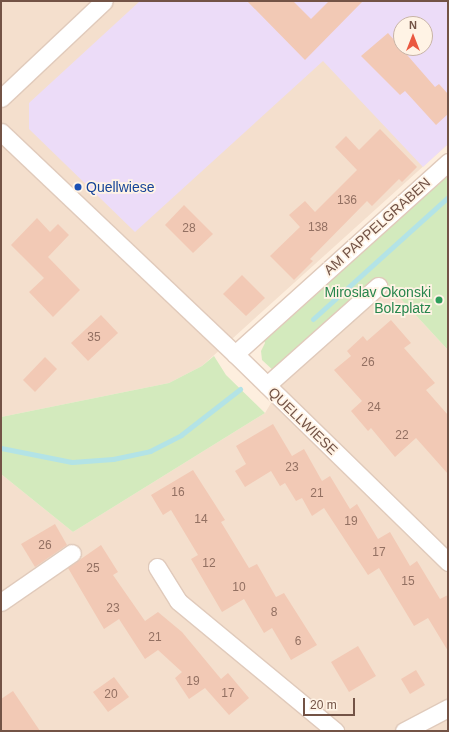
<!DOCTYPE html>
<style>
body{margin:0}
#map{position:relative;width:449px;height:732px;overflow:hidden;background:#fdeede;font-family:Arial,sans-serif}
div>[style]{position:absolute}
.residential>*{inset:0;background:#f4dfcd}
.education>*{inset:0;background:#ecdcf8}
.green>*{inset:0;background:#d3eabd}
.stream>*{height:5px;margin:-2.5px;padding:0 2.5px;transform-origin:2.5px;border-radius:2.5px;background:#b3e3e6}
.building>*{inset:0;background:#f2c9b5}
.roads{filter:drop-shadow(1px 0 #e0cabb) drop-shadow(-1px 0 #e0cabb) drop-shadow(0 1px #e0cabb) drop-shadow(0 -1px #e0cabb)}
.minor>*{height:17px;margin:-8.5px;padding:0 8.5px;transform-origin:8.5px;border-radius:8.5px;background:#fff}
.dots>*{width:11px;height:11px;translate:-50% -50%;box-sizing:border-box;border:2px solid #fff3e5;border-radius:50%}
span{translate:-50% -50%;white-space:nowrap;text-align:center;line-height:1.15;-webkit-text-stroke:3.5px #fff3e5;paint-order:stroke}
.number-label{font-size:12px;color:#937062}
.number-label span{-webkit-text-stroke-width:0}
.transit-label{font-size:14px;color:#164399}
.left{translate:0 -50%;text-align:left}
.street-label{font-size:14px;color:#735346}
.leisure-label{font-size:14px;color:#27864d}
.right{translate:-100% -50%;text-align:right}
.frame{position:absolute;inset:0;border:2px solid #735346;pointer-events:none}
.north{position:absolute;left:393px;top:16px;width:40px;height:40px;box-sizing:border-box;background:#fff3e5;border:1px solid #c7b3a5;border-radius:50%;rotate:0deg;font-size:11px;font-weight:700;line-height:16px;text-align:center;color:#735346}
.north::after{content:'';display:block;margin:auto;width:14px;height:18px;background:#ea5840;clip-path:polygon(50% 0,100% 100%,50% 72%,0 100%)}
.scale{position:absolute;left:303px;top:698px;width:52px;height:18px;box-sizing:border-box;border:2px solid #735346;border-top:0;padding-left:5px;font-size:12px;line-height:14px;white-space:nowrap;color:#735346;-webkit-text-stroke:3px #fff3e5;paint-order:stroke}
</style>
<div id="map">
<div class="residential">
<div style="clip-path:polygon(evenodd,1px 1px,448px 1px,448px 144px,202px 366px,169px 383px,1px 417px,1px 1px,401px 24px,425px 24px,425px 48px,401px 48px,401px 24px)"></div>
<div style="clip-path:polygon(388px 285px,448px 350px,448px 731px,1px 731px,1px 474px,73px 532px,265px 413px,286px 378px)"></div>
</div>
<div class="education">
<div style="clip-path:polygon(evenodd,140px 1px,448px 1px,448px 144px,423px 167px,323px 61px,135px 232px,29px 129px,29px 103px,140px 1px,401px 24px,425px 24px,425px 48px,401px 48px,401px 24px)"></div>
</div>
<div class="green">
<div style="clip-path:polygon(448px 171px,448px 350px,388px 285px,373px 283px,275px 372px,262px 360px,261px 351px,265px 343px,263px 338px)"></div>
<div style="clip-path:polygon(214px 356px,226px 375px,265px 413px,73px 532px,1px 474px,1px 417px,169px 383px,202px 366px)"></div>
</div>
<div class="stream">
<div style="left:313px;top:319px;width:182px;rotate:-42.1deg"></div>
<div style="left:1px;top:448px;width:72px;rotate:11.2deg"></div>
<div style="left:72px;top:462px;width:41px;rotate:-4.2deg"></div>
<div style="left:113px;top:459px;width:38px;rotate:-12deg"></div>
<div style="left:150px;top:451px;width:35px;rotate:-27deg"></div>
<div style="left:181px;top:435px;width:75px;rotate:-37.9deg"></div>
</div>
<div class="building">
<div style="clip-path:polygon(247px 1px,293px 1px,311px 19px,329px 1px,363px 1px,305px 60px)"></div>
<div style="clip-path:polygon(388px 33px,435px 87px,439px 84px,448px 94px,448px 114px,436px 125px,405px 91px,400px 95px,361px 56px)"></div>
<div style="clip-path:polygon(380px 129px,417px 167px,402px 182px,399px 179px,372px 206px,367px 201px,310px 259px,313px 261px,294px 280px,270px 256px,300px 227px,289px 215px,305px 201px,315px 212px,357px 170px,335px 147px,346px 136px,359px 150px)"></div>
<div style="clip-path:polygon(184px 205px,213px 234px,193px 253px,165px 225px)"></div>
<div style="clip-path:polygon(37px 218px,50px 232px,58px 224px,69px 235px,48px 257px,80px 290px,53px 317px,29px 292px,44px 278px,11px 245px)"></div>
<div style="clip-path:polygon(242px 275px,265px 298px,246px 316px,223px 294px)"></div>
<div style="clip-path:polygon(101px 315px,118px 333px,88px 361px,71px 343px)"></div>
<div style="clip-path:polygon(391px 320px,411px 343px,404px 348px,435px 383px,426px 390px,448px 415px,448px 474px,416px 438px,395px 457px,371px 428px,368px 431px,351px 411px,362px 401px,334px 370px,351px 356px,347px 351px,363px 336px,367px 341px)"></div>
<div style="clip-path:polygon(45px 357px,57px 369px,35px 392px,23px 380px)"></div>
<div style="clip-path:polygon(273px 424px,292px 456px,304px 449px,322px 481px,330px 476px,350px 509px,357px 504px,378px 539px,390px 532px,410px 566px,417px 561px,440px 599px,448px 595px,448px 651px,428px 618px,414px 626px,379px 568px,368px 575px,324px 508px,312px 516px,302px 498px,296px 501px,285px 483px,280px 486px,271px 471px,245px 487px,235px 471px,246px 464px,236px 446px)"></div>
<div style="clip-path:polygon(193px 470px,225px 520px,221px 522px,249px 568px,257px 564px,276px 597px,284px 593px,317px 645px,291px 660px,272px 628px,264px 633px,244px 599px,222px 612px,191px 559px,198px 555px,171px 510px,163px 515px,151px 495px)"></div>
<div style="clip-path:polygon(55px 524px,67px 545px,35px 567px,21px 544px)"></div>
<div style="clip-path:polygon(101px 545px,118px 572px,113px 575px,145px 621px,158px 612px,182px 632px,221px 679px,228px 673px,249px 698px,229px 715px,205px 688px,189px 699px,175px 678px,182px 672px,158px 650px,145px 659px,119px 619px,104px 629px,68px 568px)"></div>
<div style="clip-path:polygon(358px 646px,376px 676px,349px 692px,331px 662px)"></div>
<div style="clip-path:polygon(416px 670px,425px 685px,410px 694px,401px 679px)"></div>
<div style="clip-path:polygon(114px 677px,129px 697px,108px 712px,93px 692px)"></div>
<div style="clip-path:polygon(13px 691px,40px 731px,1px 731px,1px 699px)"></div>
</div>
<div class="roads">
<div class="minor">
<div style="left:1px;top:98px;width:141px;rotate:-43.3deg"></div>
<div style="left:1px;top:132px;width:323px;rotate:43.5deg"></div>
<div style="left:235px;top:354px;width:298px;rotate:44.3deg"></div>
<div style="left:235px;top:354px;width:287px;rotate:-42deg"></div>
<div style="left:267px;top:385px;width:149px;rotate:-41.7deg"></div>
<div style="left:157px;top:567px;width:40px;rotate:58deg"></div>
<div style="left:178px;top:601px;width:204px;rotate:39.6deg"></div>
<div style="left:1px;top:602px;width:86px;rotate:-34.6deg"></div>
<div style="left:404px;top:731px;width:50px;rotate:-27.6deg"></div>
</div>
</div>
<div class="dots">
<div style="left:78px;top:187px;background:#1a4fb4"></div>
<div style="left:439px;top:300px;background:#2e9e5b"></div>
</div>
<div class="number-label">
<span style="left:347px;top:201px">136</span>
<span style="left:318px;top:228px">138</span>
<span style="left:189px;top:229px">28</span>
<span style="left:94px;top:338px">35</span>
<span style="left:368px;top:363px">26</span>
<span style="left:374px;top:408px">24</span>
<span style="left:402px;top:436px">22</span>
<span style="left:292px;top:468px">23</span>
<span style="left:178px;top:493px">16</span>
<span style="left:317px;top:494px">21</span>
<span style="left:201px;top:520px">14</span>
<span style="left:351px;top:522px">19</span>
<span style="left:45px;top:546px">26</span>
<span style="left:379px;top:553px">17</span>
<span style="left:209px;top:564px">12</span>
<span style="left:93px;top:569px">25</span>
<span style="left:408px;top:582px">15</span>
<span style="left:239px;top:588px">10</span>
<span style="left:113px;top:609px">23</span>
<span style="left:274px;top:613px">8</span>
<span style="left:155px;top:638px">21</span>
<span style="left:298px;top:642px">6</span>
<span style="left:193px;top:682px">19</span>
<span style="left:228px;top:694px">17</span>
<span style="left:111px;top:695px">20</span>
</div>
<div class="transit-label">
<span class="left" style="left:86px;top:187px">Quellwiese</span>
</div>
<div class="street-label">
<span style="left:377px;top:226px;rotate:-42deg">AM PAPPELGRABEN</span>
<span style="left:303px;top:421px;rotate:44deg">QUELLWIESE</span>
</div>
<div class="leisure-label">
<span class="right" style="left:431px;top:300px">Miroslav Okonski<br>Bolzplatz</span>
</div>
<div class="frame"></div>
<div class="north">N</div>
<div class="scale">20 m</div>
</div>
